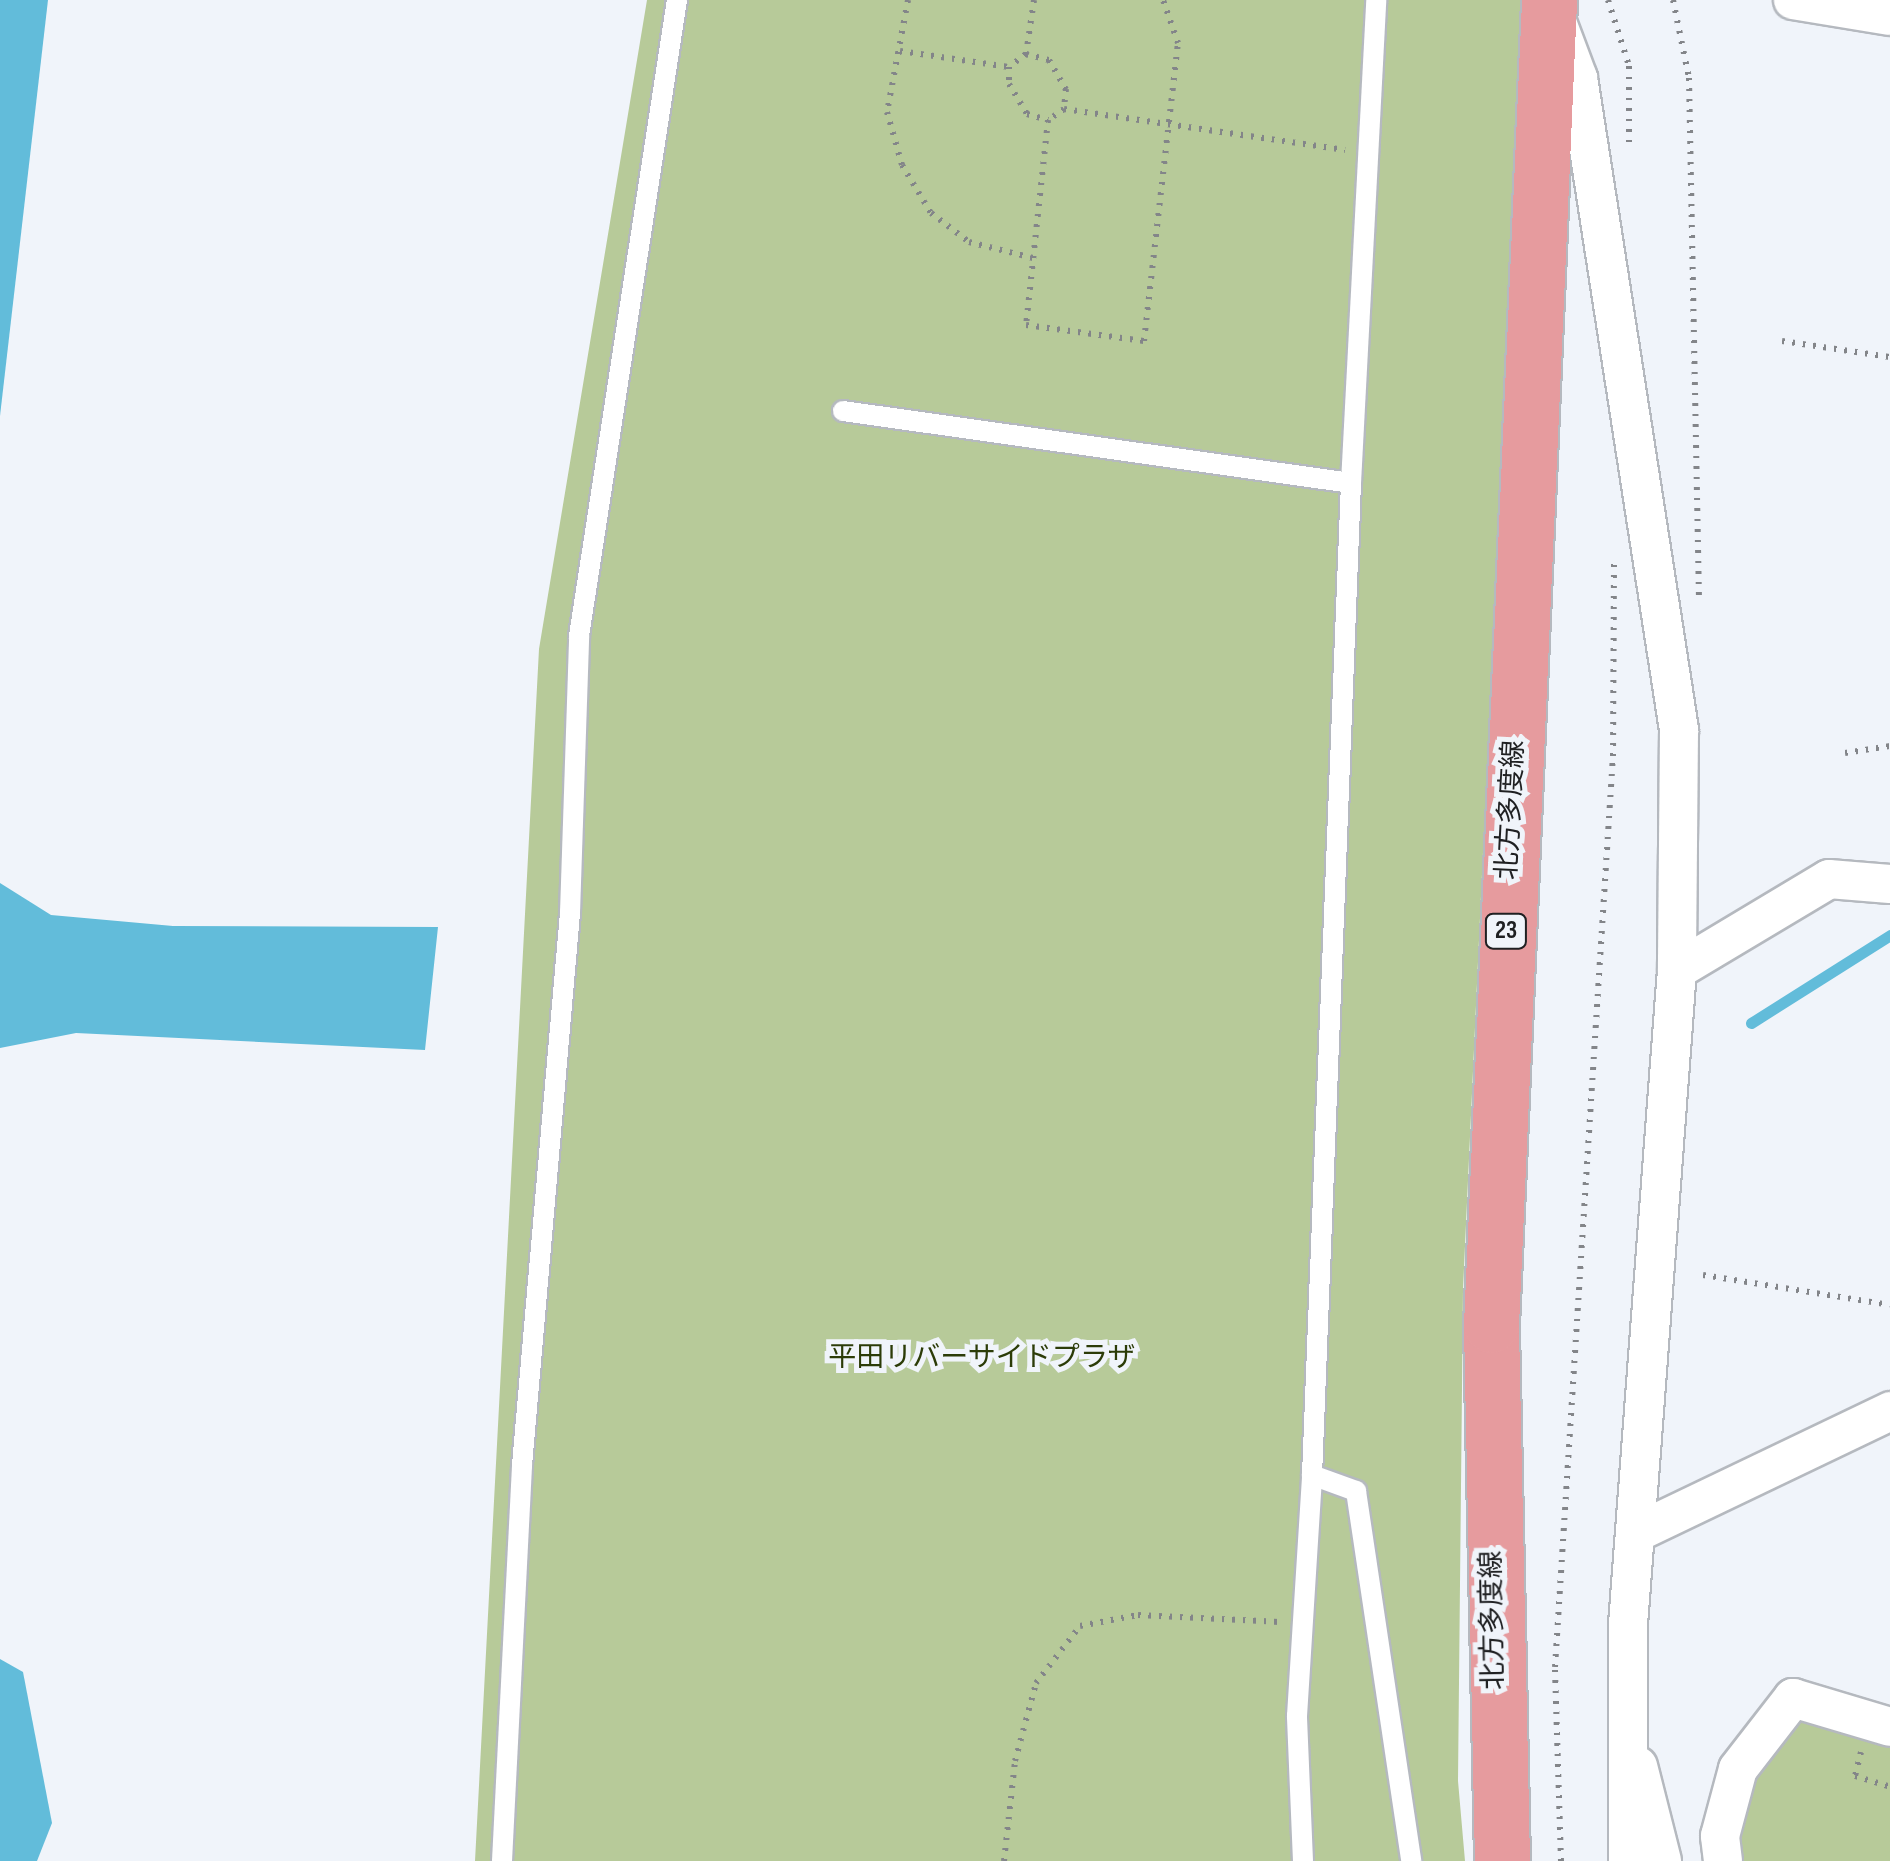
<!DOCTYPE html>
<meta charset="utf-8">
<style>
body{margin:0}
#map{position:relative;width:1890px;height:1861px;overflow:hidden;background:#f0f4fa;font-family:"Sofia Sans Condensed","Noto Sans JP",sans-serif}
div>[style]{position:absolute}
.green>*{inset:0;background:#b7ca99}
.water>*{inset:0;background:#62bcda}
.stream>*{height:11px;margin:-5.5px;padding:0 5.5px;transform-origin:5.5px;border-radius:5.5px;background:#62bcda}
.path>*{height:6px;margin-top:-3px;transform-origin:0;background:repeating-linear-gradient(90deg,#838589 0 2.5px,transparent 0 10.5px)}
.roads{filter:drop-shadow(2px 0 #b5b9bf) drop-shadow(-2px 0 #b5b9bf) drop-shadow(0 2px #b5b9bf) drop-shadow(0 -2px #b5b9bf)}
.lane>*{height:20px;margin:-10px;padding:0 10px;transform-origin:10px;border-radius:10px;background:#fff}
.street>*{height:38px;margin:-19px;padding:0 19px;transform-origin:19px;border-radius:19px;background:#fff}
.primary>*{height:55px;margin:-27.5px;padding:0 27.5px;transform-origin:27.5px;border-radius:27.5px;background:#e69b9e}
span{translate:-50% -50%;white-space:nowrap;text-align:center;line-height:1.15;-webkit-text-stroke:10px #f0f4fa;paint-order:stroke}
.shield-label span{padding:2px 8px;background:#f0f4fa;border:2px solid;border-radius:8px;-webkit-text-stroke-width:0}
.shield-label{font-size:25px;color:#1f2022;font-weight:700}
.street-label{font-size:28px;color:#1f2022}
.park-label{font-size:28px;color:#2c3c08}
</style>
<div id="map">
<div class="green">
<div style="clip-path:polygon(647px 0,1522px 0,1463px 1290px,1458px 1781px,1465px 1861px,475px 1861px,539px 649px)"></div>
<div style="clip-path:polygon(1801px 1714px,1890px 1739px,1890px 1861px,1737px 1861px,1733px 1835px,1745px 1777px)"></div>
</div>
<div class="water">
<div style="clip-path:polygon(0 0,48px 0,0 416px)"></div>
<div style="clip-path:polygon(0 883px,51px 915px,173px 926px,438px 927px,425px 1050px,76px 1033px,0 1048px)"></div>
<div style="clip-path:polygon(0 1659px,23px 1672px,52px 1823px,37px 1861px,0 1861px)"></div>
</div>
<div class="stream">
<div style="left:1751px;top:1023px;width:165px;rotate:-32.3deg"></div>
</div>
<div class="path">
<div style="left:908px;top:0;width:114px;rotate:100.6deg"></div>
<div style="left:887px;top:112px;width:55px;rotate:74.2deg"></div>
<div style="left:902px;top:165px;width:56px;rotate:58.9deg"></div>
<div style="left:931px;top:213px;width:48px;rotate:37.3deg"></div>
<div style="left:969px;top:242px;width:66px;rotate:14deg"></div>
<div style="left:1034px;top:0;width:55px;rotate:98.4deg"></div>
<div style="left:1026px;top:54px;width:21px;rotate:143deg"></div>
<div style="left:1009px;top:67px;width:17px;rotate:90deg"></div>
<div style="left:1009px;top:84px;width:35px;rotate:59deg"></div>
<div style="left:1027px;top:114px;width:22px;rotate:16deg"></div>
<div style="left:1048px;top:120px;width:206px;rotate:96.1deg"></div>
<div style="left:1026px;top:325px;width:119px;rotate:7.7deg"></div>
<div style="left:1144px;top:341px;width:300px;rotate:-83.5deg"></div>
<div style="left:1178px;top:43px;width:46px;rotate:-109.2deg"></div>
<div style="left:1608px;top:0;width:69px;rotate:72.3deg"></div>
<div style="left:1629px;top:66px;width:83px;rotate:90deg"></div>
<div style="left:1673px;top:0;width:80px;rotate:78.4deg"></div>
<div style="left:1689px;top:78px;width:523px;rotate:88.9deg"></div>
<div style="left:900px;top:51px;width:110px;rotate:8.4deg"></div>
<div style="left:1026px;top:54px;width:24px;rotate:15deg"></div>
<div style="left:1049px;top:60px;width:34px;rotate:60deg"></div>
<div style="left:1066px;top:89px;width:20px;rotate:96deg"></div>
<div style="left:1064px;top:109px;width:19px;rotate:145deg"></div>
<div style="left:1064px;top:109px;width:284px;rotate:8.3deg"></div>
<div style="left:1782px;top:341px;width:109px;rotate:8.4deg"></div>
<div style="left:1845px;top:753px;width:46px;rotate:-8.8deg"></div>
<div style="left:1703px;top:1275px;width:189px;rotate:9.1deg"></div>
<div style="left:1861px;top:1752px;width:25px;rotate:104deg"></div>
<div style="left:1855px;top:1776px;width:37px;rotate:17deg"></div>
<div style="left:1004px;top:1861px;width:101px;rotate:-83.7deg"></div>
<div style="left:1015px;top:1761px;width:81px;rotate:-74.9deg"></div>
<div style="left:1036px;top:1683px;width:72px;rotate:-52.3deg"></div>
<div style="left:1080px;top:1626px;width:59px;rotate:-10.7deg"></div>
<div style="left:1138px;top:1615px;width:141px;rotate:2.8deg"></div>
<div style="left:1561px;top:1861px;width:194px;rotate:-91.8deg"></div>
<div style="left:1555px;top:1667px;width:913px;rotate:-86.36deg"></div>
<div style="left:1613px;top:756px;width:192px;rotate:-89.7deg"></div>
</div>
<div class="roads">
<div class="lane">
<div style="left:843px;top:411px;width:513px;rotate:8.07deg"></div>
<div style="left:1351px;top:483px;width:993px;rotate:92.25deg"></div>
<div style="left:1351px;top:483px;width:484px;rotate:-87deg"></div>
<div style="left:502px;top:1861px;width:397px;rotate:-87.1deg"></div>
<div style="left:522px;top:1465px;width:554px;rotate:-85.03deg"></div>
<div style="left:570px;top:913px;width:277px;rotate:-88.1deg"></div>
<div style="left:579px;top:636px;width:644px;rotate:-81.24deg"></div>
<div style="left:1303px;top:1861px;width:145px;rotate:-92.4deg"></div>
<div style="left:1297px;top:1716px;width:241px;rotate:-86.4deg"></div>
<div style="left:1312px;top:1475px;width:47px;rotate:20deg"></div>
<div style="left:1356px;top:1491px;width:374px;rotate:81.5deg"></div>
</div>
<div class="street">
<div style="left:1793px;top:0;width:98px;rotate:9.4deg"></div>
<div style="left:1557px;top:22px;width:60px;rotate:69.4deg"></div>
<div style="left:1578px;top:78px;width:660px;rotate:81.19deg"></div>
<div style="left:1679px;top:730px;width:240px;rotate:90.5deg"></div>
<div style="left:1677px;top:970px;width:657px;rotate:94.28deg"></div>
<div style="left:1628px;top:1625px;width:236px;rotate:90deg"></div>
<div style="left:1677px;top:970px;width:177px;rotate:-30.9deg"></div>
<div style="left:1829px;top:879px;width:61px;rotate:4.7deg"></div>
<div style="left:1638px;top:1532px;width:280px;rotate:-25.6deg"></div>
<div style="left:1638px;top:1766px;width:98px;rotate:75.8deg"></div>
<div style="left:1723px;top:1861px;width:25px;rotate:-97deg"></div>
<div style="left:1720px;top:1836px;width:69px;rotate:-75deg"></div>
<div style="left:1738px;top:1769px;width:90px;rotate:-52.2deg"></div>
<div style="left:1793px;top:1698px;width:101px;rotate:16.6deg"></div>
</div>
<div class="primary">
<div style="left:1502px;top:1861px;width:536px;rotate:-91.18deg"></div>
<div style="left:1491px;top:1325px;width:1326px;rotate:-87.49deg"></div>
</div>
</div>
<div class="shield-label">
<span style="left:1506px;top:931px">23</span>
</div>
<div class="street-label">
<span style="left:1511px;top:810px;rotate:-87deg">北方多度線</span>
<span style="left:1493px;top:1620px;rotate:-91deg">北方多度線</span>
</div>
<div class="park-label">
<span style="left:982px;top:1358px">平田リバーサイドプラザ</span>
</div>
</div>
